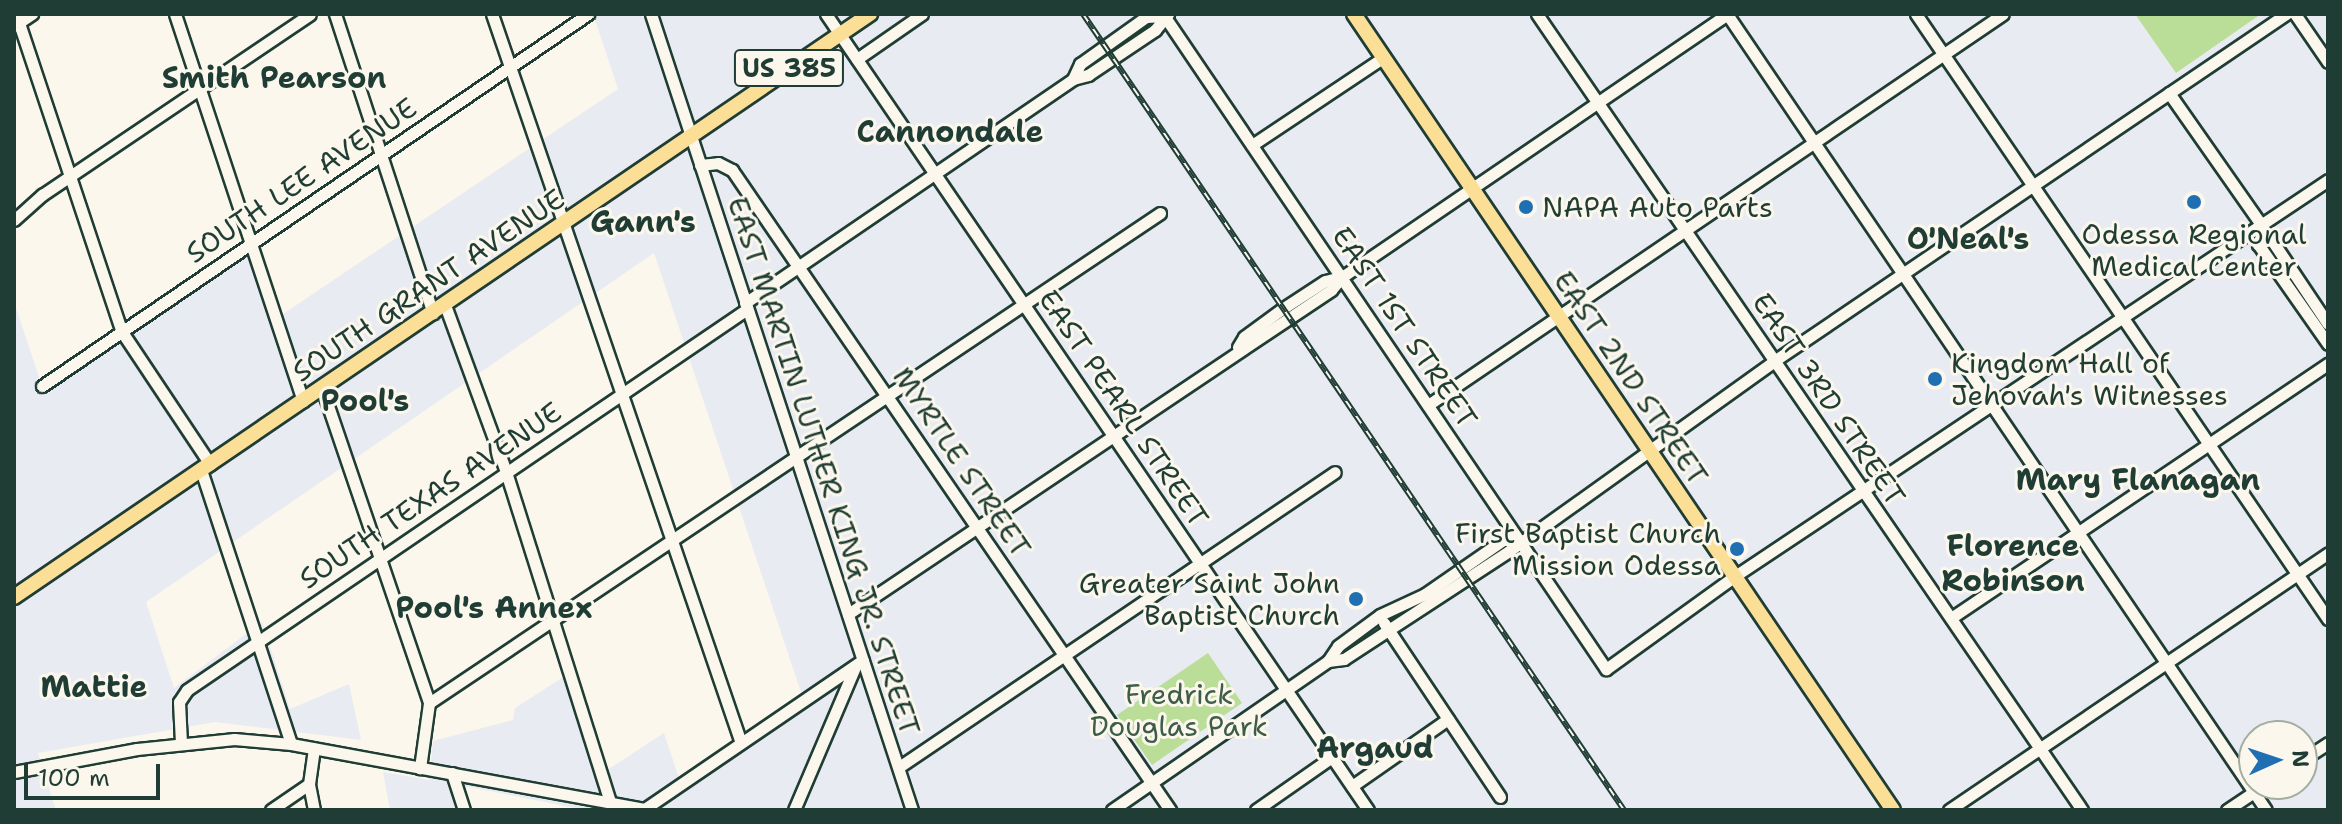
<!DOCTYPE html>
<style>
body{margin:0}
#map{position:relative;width:2342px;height:824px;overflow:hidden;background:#fbf7ec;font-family:"Shantell Sans",sans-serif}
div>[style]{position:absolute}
.built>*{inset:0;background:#e8ebf1}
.green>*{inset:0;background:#bade98}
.roads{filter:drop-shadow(2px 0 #1f3d34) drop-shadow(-2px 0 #1f3d34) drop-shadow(0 2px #1f3d34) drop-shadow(0 -2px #1f3d34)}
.minor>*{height:11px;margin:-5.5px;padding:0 5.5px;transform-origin:5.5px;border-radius:5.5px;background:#fbf7ec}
.major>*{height:14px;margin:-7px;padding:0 7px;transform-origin:7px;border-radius:7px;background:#fbdf96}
.rail>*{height:6px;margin-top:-3px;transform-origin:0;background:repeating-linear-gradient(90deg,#fbf7ec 0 9px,#1f3d34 0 18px);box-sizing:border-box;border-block:2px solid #1f3d34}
.dots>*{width:22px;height:22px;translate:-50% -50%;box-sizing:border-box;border:4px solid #fbf7ec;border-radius:50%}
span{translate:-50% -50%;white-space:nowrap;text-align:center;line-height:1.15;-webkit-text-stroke:6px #fbf7ec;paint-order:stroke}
.shield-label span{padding:2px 6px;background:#fbf7ec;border:2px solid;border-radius:6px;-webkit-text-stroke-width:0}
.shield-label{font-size:26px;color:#1f3d34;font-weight:700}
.street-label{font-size:28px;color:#1f3d34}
.poi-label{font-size:28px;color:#1f3d34}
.left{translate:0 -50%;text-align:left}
.right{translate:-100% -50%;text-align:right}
.park-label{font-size:28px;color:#3e5d48}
.neighbourhood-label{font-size:30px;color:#1f3d34;font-weight:700}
.frame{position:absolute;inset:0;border:16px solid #1f3d34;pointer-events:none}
.north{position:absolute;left:2238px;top:720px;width:80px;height:80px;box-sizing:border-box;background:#fbf7ec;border:2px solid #a3ada2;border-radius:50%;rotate:87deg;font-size:22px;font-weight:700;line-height:32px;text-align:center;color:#1f3d34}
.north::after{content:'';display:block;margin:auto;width:28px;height:36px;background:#1f6fb2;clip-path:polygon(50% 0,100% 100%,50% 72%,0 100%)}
.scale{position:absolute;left:24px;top:764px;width:136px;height:36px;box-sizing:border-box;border:4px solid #1f3d34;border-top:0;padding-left:10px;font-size:24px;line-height:28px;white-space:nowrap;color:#1f3d34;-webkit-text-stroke:6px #fbf7ec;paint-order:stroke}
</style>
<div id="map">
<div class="built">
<div style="clip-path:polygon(evenodd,593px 14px,2328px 14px,2328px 810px,586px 810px,449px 783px,455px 810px,390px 810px,383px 772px,429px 780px,433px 741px,513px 720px,515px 708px,565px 676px,595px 778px,664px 733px,683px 790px,806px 707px,654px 253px,146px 602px,174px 688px,262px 622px,290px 709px,349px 684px,361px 740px,215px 722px,38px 753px,56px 810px,14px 810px,14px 302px,42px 386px,251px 244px,277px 318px,618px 89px,593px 14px,2254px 736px,2302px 736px,2302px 784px,2254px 784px,2254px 736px)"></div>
</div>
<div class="green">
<div style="clip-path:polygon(2135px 14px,2261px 14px,2176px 73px)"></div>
<div style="clip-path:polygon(1208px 653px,1242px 703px,1152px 765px,1117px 715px)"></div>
</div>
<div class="roads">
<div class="minor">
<div style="left:16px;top:14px;width:335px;rotate:71.6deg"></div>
<div style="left:122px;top:332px;width:159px;rotate:56.3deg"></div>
<div style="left:175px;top:14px;width:408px;rotate:71.7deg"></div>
<div style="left:335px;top:14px;width:315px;rotate:71.9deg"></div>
<div style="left:492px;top:14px;width:770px;rotate:71.14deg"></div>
<div style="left:651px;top:14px;width:838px;rotate:71.85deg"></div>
<div style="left:826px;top:14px;width:963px;rotate:55.75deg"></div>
<div style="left:1163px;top:14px;width:791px;rotate:55.93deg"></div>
<div style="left:1606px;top:669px;width:159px;rotate:-35.8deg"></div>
<div style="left:1735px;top:576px;width:713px;rotate:-33.73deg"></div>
<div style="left:1537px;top:14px;width:965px;rotate:55.6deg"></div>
<div style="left:1727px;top:14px;width:961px;rotate:55.9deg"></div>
<div style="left:1916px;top:14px;width:732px;rotate:55.75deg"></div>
<div style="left:2295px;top:14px;width:58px;rotate:55.5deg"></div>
<div style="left:14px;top:26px;width:22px;rotate:-34deg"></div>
<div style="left:857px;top:59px;width:79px;rotate:-34.7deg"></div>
<div style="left:1073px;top:79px;width:17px;rotate:-65deg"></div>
<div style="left:1080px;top:64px;width:81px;rotate:-35.5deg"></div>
<div style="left:1146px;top:17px;width:19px;rotate:-3deg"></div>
<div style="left:2169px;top:93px;width:164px;rotate:55deg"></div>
<div style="left:1252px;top:145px;width:159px;rotate:-33.7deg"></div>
<div style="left:700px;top:165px;width:18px;rotate:-6deg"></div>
<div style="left:718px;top:163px;width:16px;rotate:27deg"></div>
<div style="left:732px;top:170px;width:776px;rotate:55.61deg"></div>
<div style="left:14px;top:220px;width:38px;rotate:-42deg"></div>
<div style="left:42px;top:195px;width:323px;rotate:-34deg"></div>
<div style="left:2258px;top:231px;width:15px;rotate:32deg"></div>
<div style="left:2271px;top:239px;width:102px;rotate:56.2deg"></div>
<div style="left:2261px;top:236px;width:9px;rotate:111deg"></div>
<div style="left:2258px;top:244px;width:122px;rotate:55deg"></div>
<div style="left:745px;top:303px;width:397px;rotate:-34.3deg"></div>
<div style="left:1073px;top:79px;width:16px;rotate:-15deg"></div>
<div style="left:1088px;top:75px;width:81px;rotate:-33.9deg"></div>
<div style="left:1155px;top:30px;width:21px;rotate:-51deg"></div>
<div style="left:445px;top:305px;width:178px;rotate:69.9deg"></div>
<div style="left:506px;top:472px;width:346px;rotate:72.5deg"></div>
<div style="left:1238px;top:347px;width:12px;rotate:-59deg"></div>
<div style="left:1244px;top:337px;width:47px;rotate:-36.4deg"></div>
<div style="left:1282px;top:309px;width:51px;rotate:-33.1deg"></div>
<div style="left:1325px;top:281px;width:16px;rotate:-14deg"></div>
<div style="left:42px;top:386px;width:661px;rotate:-34.27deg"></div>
<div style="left:322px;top:388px;width:333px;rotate:71.2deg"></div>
<div style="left:429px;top:703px;width:66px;rotate:97.9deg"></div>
<div style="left:1428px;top:405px;width:695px;rotate:-34.22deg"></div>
<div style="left:201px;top:470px;width:288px;rotate:71.8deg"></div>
<div style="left:848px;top:614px;width:582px;rotate:-33.85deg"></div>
<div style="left:1331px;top:290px;width:17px;rotate:-50deg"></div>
<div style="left:1342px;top:277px;width:466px;rotate:-34.3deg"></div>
<div style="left:1951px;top:618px;width:455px;rotate:-34deg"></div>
<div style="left:1384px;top:623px;width:209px;rotate:56.3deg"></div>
<div style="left:1328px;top:661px;width:16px;rotate:-7deg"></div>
<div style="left:1344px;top:659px;width:197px;rotate:-33.2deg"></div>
<div style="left:1509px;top:551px;width:326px;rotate:-35.6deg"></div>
<div style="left:1774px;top:361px;width:619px;rotate:-34.13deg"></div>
<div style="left:429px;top:703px;width:880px;rotate:-33.83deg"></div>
<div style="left:181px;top:743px;width:41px;rotate:-92.8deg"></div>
<div style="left:179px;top:702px;width:14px;rotate:-56deg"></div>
<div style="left:187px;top:690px;width:677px;rotate:-34.23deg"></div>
<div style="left:2302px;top:760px;width:31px;rotate:-33deg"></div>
<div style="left:899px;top:767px;width:526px;rotate:-34.08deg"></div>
<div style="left:14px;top:772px;width:125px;rotate:-10.6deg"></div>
<div style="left:137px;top:749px;width:98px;rotate:-5.9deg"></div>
<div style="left:234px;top:739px;width:57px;rotate:5deg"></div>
<div style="left:291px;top:744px;width:366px;rotate:10.4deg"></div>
<div style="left:452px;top:773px;width:39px;rotate:72deg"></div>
<div style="left:1352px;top:786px;width:117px;rotate:-34.9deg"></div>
<div style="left:271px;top:810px;width:46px;rotate:-34.4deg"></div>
<div style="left:314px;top:810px;width:26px;rotate:-101deg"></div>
<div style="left:309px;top:784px;width:36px;rotate:-82deg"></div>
<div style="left:643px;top:810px;width:266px;rotate:-34.3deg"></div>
<div style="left:794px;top:810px;width:155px;rotate:-66.9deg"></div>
<div style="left:1112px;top:810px;width:262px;rotate:-34.6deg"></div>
<div style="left:1328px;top:661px;width:18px;rotate:-56deg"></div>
<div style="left:1338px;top:646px;width:52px;rotate:-36.4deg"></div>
<div style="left:1380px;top:615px;width:50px;rotate:-25deg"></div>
<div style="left:1425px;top:594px;width:95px;rotate:-34.7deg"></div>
<div style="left:1503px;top:540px;width:17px"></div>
<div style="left:1256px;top:810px;width:93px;rotate:-34.9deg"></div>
<div style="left:1949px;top:810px;width:458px;rotate:-34.1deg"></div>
<div style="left:2227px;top:810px;width:47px;rotate:-33.7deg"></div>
</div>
<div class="major">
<div style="left:1354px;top:14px;width:961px;rotate:55.9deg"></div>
<div style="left:14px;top:597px;width:1036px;rotate:-34.26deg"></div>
</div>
</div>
<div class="rail">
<div style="left:1083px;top:14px;width:962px;rotate:55.8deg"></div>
</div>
<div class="dots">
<div style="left:2194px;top:202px;background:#1f6fb2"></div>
<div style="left:1526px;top:207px;background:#1f6fb2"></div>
<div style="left:1935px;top:379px;background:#1f6fb2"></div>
<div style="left:1737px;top:549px;background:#1f6fb2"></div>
<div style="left:1356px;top:599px;background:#1f6fb2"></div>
</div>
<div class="shield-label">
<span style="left:789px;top:68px">US 385</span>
</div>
<div class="street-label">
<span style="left:301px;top:180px;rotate:-34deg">SOUTH LEE AVENUE</span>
<span style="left:428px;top:285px;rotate:-34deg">SOUTH GRANT AVENUE</span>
<span style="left:1405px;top:327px;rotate:56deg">EAST 1ST STREET</span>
<span style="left:1631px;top:378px;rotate:56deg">EAST 2ND STREET</span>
<span style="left:1829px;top:399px;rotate:56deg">EAST 3RD STREET</span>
<span style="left:1124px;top:408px;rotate:56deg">EAST PEARL STREET</span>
<span style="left:962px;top:462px;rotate:56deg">MYRTLE STREET</span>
<span style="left:824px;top:466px;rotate:72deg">EAST MARTIN LUTHER KING JR. STREET</span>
<span style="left:430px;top:495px;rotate:-34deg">SOUTH TEXAS AVENUE</span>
</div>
<div class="poi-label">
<span class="left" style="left:1542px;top:207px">NAPA Auto Parts</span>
<span style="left:2194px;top:250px">Odessa Regional<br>Medical Center</span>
<span class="left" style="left:1951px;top:379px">Kingdom Hall of<br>Jehovah's Witnesses</span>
<span class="right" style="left:1721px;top:549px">First Baptist Church<br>Mission Odessa</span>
<span class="right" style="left:1340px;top:599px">Greater Saint John<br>Baptist Church</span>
</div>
<div class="park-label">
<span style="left:1179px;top:710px">Fredrick<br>Douglas Park</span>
</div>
<div class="neighbourhood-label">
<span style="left:274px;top:78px">Smith Pearson</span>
<span style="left:950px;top:132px">Cannondale</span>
<span style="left:643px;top:222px">Gann's</span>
<span style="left:1968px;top:239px">O'Neal's</span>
<span style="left:365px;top:401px">Pool's</span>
<span style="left:2138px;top:480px">Mary Flanagan</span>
<span style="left:2013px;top:563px">Florence<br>Robinson</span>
<span style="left:494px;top:608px">Pool's Annex</span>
<span style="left:94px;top:687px">Mattie</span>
<span style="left:1375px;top:748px">Argaud</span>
</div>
<div class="frame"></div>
<div class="north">N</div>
<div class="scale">100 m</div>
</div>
